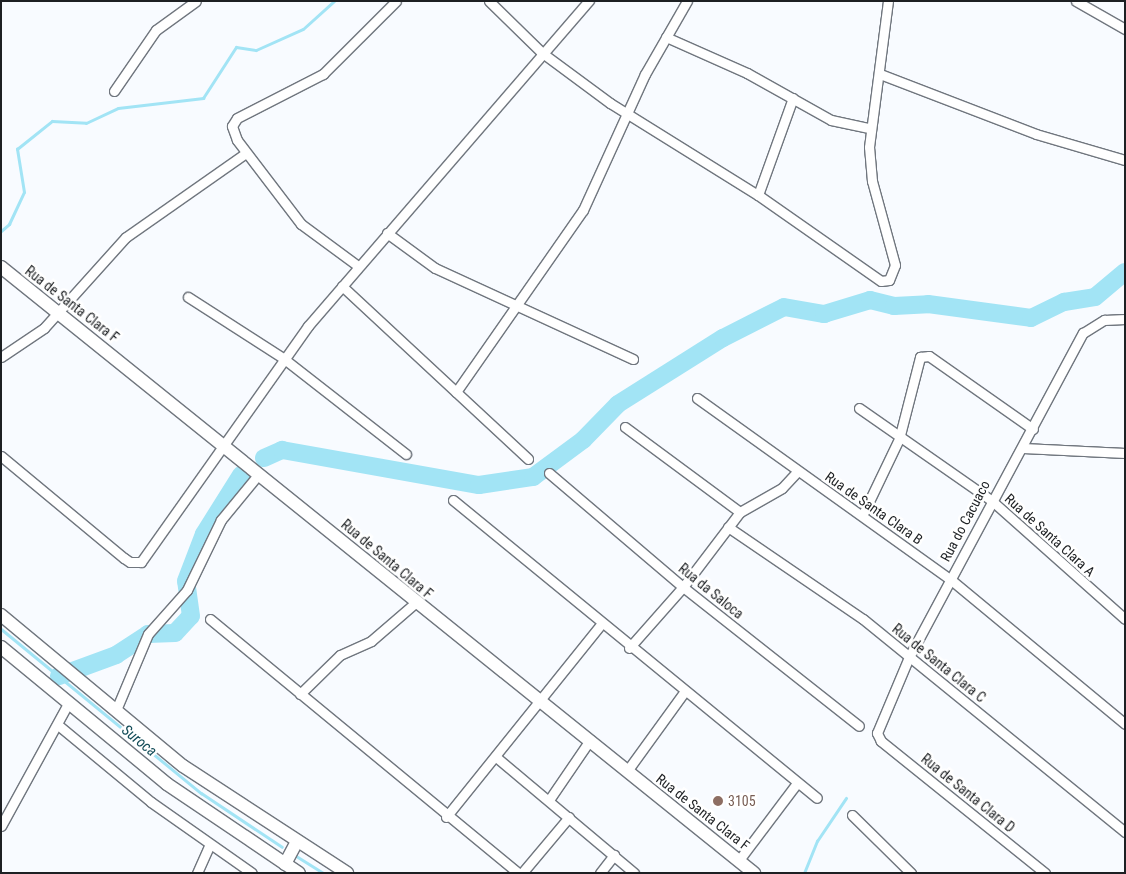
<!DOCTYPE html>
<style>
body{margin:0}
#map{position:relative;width:1126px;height:874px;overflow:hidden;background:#f8fbff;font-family:"Roboto Condensed",sans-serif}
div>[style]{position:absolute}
.stream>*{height:3px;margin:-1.5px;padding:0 1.5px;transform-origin:1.5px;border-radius:1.5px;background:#a2e4f5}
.river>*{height:18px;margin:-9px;padding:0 9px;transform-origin:9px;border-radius:9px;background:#a2e4f5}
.roads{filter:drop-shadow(1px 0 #70767e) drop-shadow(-1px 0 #70767e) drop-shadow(0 1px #70767e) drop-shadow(0 -1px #70767e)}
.street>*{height:9px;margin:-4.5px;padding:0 4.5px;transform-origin:4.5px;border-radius:4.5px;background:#fff}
.secondary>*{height:12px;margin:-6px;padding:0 6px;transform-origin:6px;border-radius:6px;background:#fff}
.dots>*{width:14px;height:14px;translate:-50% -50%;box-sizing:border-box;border:2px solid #fff;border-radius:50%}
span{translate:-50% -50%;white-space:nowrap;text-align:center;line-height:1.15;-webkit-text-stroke:5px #fff;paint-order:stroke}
.street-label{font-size:14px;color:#1d2023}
.education-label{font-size:14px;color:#785e54}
.left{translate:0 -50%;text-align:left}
.water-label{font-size:15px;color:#144d59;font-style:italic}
.frame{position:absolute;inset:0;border:2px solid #1d2023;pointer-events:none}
</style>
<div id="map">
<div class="stream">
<div style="left:1px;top:231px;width:11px;rotate:-41deg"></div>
<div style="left:9px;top:224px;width:35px;rotate:-65deg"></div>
<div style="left:24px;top:192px;width:44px;rotate:-99.2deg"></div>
<div style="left:17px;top:149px;width:45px;rotate:-38.7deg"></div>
<div style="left:52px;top:121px;width:34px;rotate:3deg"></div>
<div style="left:86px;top:123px;width:35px;rotate:-25deg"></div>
<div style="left:118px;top:108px;width:86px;rotate:-6.7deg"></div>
<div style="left:203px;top:98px;width:61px;rotate:-57.1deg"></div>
<div style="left:236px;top:47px;width:20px;rotate:9deg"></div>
<div style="left:256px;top:50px;width:51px;rotate:-24.1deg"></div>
<div style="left:303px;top:29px;width:42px;rotate:-42.1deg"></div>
<div style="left:1px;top:629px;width:259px;rotate:39.4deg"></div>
<div style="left:201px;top:793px;width:97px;rotate:33.7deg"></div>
<div style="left:296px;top:856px;width:32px;rotate:32deg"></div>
<div style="left:804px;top:873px;width:35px;rotate:-68deg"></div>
<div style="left:817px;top:841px;width:52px;rotate:-56deg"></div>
</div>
<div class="river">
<div style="left:264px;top:458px;width:20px;rotate:-24deg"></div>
<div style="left:282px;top:450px;width:200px;rotate:10.1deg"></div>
<div style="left:479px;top:485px;width:55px;rotate:-8.4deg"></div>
<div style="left:533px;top:477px;width:62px;rotate:-36.5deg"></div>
<div style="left:583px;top:440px;width:50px;rotate:-45.8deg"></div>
<div style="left:618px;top:404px;width:124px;rotate:-32.2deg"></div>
<div style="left:723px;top:338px;width:68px;rotate:-26.9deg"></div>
<div style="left:784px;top:307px;width:41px;rotate:9.9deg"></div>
<div style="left:824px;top:314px;width:48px;rotate:-16.9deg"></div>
<div style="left:870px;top:300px;width:25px;rotate:14deg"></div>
<div style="left:894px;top:306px;width:34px;rotate:-3deg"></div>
<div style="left:928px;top:304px;width:104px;rotate:7.7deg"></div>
<div style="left:1031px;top:318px;width:37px;rotate:-26deg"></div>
<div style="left:1064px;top:302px;width:31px;rotate:-9deg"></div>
<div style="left:1095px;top:297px;width:39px;rotate:-40deg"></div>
<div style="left:59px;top:676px;width:61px;rotate:-20.2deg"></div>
<div style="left:116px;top:655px;width:38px;rotate:-33deg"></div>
<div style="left:148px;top:634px;width:27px;rotate:-2deg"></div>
<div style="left:175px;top:633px;width:23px;rotate:-47deg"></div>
<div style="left:191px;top:616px;width:35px;rotate:-98deg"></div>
<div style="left:186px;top:581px;width:50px;rotate:-69deg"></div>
<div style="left:204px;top:534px;width:70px;rotate:-57.9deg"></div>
</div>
<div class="roads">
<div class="street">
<div style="left:489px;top:1px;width:73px;rotate:44.4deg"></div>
<div style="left:541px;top:52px;width:86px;rotate:36.5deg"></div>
<div style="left:610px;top:103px;width:174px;rotate:31.9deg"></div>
<div style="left:758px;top:195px;width:150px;rotate:35deg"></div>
<div style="left:881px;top:281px;width:8px;rotate:-7deg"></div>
<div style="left:889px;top:280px;width:16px;rotate:-68deg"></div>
<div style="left:895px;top:265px;width:87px;rotate:-105.3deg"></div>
<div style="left:872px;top:181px;width:34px;rotate:-95deg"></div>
<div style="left:869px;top:147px;width:147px;rotate:-82.6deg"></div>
<div style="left:1076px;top:1px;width:56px;rotate:29.7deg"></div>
<div style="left:666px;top:37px;width:89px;rotate:24deg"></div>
<div style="left:747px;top:73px;width:96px;rotate:29.2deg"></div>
<div style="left:831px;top:120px;width:40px;rotate:12deg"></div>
<div style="left:880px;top:74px;width:167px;rotate:21deg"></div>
<div style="left:1036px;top:134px;width:93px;rotate:16.3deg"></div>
<div style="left:114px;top:91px;width:74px;rotate:-55.5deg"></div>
<div style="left:156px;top:30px;width:49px;rotate:-35.9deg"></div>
<div style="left:758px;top:195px;width:103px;rotate:-70.2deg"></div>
<div style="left:387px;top:233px;width:59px;rotate:36.1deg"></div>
<div style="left:435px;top:268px;width:218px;rotate:24.7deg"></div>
<div style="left:358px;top:266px;width:71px;rotate:-143.6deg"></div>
<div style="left:301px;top:224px;width:106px;rotate:-127.3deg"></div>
<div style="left:237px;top:140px;width:15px;rotate:-110deg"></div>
<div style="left:232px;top:126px;width:9px;rotate:-58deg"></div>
<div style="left:237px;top:118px;width:97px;rotate:-27.1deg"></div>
<div style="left:323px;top:74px;width:103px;rotate:-45deg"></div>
<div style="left:342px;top:286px;width:254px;rotate:42.9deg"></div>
<div style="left:188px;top:297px;width:113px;rotate:32.7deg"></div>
<div style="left:283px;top:358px;width:156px;rotate:38deg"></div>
<div style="left:1px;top:357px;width:52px;rotate:-34deg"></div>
<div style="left:44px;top:328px;width:122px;rotate:-48deg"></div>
<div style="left:126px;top:237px;width:146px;rotate:-35deg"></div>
<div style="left:456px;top:392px;width:222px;rotate:-55.1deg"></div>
<div style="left:583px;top:210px;width:149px;rotate:-65.5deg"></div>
<div style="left:645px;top:74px;width:84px;rotate:-60.1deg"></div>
<div style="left:697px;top:398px;width:311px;rotate:35.6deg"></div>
<div style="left:950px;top:579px;width:227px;rotate:39.6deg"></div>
<div style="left:859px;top:408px;width:161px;rotate:34.9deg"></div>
<div style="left:991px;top:500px;width:179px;rotate:41.6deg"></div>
<div style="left:625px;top:427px;width:143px;rotate:36.5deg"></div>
<div style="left:1023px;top:448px;width:102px;rotate:2.8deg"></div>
<div style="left:1px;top:456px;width:160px;rotate:39.7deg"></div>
<div style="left:124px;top:558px;width:7px;rotate:34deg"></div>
<div style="left:130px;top:562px;width:11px"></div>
<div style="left:141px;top:562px;width:289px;rotate:-54.7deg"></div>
<div style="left:308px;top:326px;width:430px;rotate:-49.2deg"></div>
<div style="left:549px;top:473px;width:176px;rotate:40.4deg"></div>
<div style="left:683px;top:587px;width:224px;rotate:38.3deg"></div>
<div style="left:453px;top:500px;width:470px;rotate:39.3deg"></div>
<div style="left:863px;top:514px;width:83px;rotate:-64.4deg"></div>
<div style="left:899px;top:439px;width:85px;rotate:-75.6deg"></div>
<div style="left:920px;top:357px;width:9px;rotate:-6deg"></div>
<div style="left:929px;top:356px;width:127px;rotate:35.1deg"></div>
<div style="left:728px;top:527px;width:163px;rotate:34.3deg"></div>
<div style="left:863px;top:619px;width:338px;rotate:39.1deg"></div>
<div style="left:210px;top:619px;width:399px;rotate:39.5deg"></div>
<div style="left:629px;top:648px;width:81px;rotate:-48.5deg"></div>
<div style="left:683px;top:587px;width:94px;rotate:-52.8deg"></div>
<div style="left:740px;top:512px;width:48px;rotate:-29.7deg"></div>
<div style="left:782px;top:488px;width:23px;rotate:-47deg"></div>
<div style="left:300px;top:694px;width:56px;rotate:-44.3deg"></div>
<div style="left:340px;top:655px;width:34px;rotate:-24deg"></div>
<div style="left:371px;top:641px;width:58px;rotate:-40.8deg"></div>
<div style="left:116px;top:710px;width:82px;rotate:-67.2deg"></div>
<div style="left:148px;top:634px;width:59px;rotate:-48.4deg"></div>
<div style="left:187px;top:590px;width:78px;rotate:-64.1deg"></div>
<div style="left:221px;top:520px;width:58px;rotate:-50.6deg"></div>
<div style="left:58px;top:725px;width:121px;rotate:39.6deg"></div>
<div style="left:151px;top:802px;width:123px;rotate:35.1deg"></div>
<div style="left:496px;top:757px;width:180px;rotate:40deg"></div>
<div style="left:627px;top:771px;width:99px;rotate:-54.1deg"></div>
<div style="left:549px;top:800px;width:73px;rotate:-55.7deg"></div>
<div style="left:852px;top:815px;width:83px;rotate:44.5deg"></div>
<div style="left:446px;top:817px;width:248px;rotate:-51.2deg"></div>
<div style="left:1px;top:826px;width:141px;rotate:-61.3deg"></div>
<div style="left:739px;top:860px;width:96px;rotate:-53deg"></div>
<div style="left:197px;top:873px;width:30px;rotate:-66deg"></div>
<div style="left:522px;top:873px;width:73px;rotate:-50deg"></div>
<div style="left:600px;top:873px;width:23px;rotate:-52deg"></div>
<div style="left:1045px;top:873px;width:211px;rotate:-141.2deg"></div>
<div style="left:881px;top:741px;width:9px;rotate:-117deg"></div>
<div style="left:877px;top:733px;width:82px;rotate:-67.2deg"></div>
<div style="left:909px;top:657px;width:368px;rotate:-61.8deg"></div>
<div style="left:1083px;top:333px;width:25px;rotate:-32deg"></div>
<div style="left:1104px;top:320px;width:21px;rotate:-3deg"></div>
</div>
<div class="secondary">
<div style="left:1px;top:267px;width:967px;rotate:38.83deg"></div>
<div style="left:1px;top:615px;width:236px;rotate:39.7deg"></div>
<div style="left:183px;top:766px;width:196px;rotate:33.1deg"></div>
<div style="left:1px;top:647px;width:215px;rotate:39.5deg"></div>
<div style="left:167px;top:784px;width:159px;rotate:34deg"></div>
<div style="left:285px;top:864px;width:26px;rotate:-62deg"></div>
</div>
</div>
<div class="dots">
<div style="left:718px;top:801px;background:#8d6e63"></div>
</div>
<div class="street-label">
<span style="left:72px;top:304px;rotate:38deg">Rua de Santa Clara F</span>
<span style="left:874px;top:508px;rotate:35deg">Rua de Santa Clara B</span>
<span style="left:965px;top:521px;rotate:-62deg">Rua do Cacuaco</span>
<span style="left:1050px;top:535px;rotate:42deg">Rua de Santa Clara A</span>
<span style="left:387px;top:559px;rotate:40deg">Rua de Santa Clara F</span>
<span style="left:711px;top:591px;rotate:39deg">Rua da Saloca</span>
<span style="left:939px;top:663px;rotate:39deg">Rua de Santa Clara C</span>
<span style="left:968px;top:793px;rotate:39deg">Rua de Santa Clara D</span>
<span style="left:703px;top:812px;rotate:38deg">Rua de Santa Clara F</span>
</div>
<div class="education-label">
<span class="left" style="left:728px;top:801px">3105</span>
</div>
<div class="water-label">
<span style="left:139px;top:741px;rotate:39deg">Suroca</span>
</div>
<div class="frame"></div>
</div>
